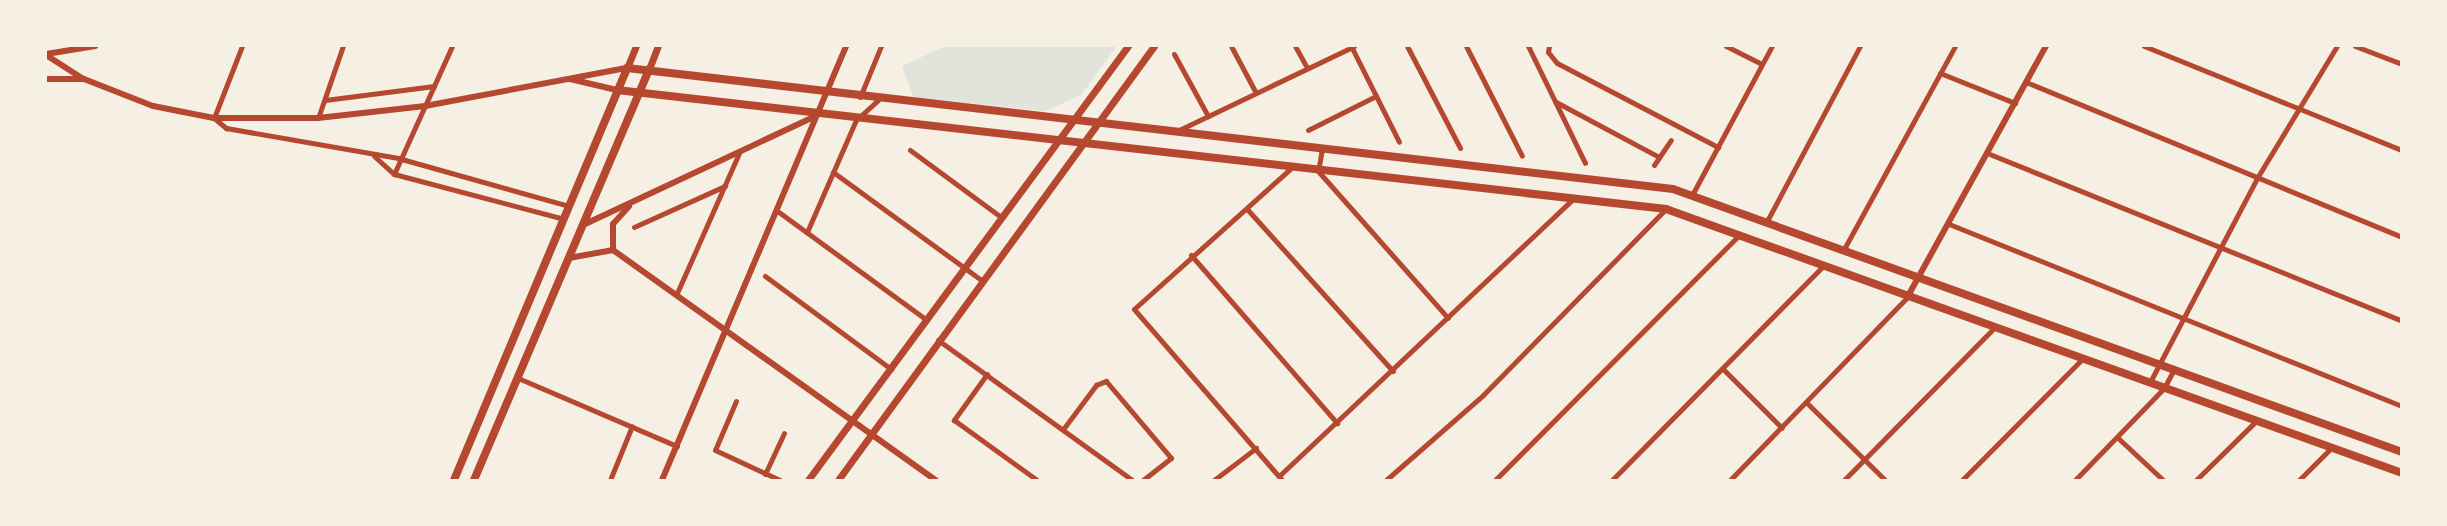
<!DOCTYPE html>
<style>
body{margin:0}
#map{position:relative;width:2447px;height:526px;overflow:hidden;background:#f6efe4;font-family:"Source Sans 3",sans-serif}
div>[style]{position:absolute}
.green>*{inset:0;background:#e2e4dc}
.minor>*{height:5px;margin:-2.5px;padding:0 2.5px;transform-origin:2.5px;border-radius:2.5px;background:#b5482f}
.tertiary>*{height:6px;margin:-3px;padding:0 3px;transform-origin:3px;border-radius:3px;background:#b5482f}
.secondary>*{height:7px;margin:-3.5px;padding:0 3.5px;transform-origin:3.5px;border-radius:3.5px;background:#b5482f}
.primary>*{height:8px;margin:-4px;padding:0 4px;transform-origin:4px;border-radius:4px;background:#b5482f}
span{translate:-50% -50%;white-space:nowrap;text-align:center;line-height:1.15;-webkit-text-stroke:6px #f6efe4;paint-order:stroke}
.frame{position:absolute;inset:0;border:47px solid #f6efe4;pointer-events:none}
</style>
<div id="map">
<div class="green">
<div style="clip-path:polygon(945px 46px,1117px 46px,1081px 95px,1045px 111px,913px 97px,902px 66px)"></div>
</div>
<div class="minor">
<div style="left:242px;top:46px;width:77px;rotate:111.3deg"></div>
<div style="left:214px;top:118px;width:16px;rotate:40deg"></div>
<div style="left:226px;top:128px;width:175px;rotate:9.9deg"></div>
<div style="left:398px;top:158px;width:178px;rotate:15.7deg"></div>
<div style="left:1231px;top:46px;width:53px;rotate:62deg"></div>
<div style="left:1295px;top:46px;width:25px;rotate:61deg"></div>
<div style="left:1351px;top:46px;width:107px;rotate:63.4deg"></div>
<div style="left:1407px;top:46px;width:115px;rotate:62.5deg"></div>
<div style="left:1466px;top:46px;width:123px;rotate:63deg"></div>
<div style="left:1528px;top:46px;width:130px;rotate:64deg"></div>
<div style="left:1549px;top:46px;width:6px;rotate:99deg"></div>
<div style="left:1548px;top:52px;width:14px;rotate:51deg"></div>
<div style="left:1557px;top:63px;width:182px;rotate:27.6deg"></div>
<div style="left:1726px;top:46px;width:40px;rotate:26.6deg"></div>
<div style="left:2144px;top:46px;width:278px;rotate:22deg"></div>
<div style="left:2355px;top:46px;width:50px;rotate:21deg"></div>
<div style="left:1174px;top:54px;width:71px;rotate:61.3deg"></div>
<div style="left:1940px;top:73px;width:81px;rotate:21.8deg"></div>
<div style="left:2026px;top:82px;width:407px;rotate:22.4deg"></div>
<div style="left:860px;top:97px;width:55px;rotate:-67.6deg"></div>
<div style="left:325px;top:100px;width:110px;rotate:-7.3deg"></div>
<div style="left:1556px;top:102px;width:117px;rotate:28.1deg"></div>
<div style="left:318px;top:118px;width:76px;rotate:-70.9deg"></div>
<div style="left:1179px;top:130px;width:194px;rotate:-25.6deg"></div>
<div style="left:1308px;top:130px;width:76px;rotate:-26.6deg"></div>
<div style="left:1322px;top:149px;width:22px;rotate:100deg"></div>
<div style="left:1318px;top:171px;width:196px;rotate:48.5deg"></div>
<div style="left:910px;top:150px;width:113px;rotate:36.4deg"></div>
<div style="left:1987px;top:153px;width:448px;rotate:22deg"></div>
<div style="left:374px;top:156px;width:27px;rotate:42deg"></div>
<div style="left:394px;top:174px;width:176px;rotate:14.8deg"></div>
<div style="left:1654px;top:165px;width:30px;rotate:-56deg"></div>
<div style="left:833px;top:172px;width:183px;rotate:36.1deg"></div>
<div style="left:394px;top:174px;width:141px;rotate:-65.6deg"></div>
<div style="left:1692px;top:195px;width:169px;rotate:-61.8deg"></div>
<div style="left:1247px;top:209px;width:218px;rotate:48deg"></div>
<div style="left:776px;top:210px;width:187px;rotate:36.1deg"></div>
<div style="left:1767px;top:221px;width:198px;rotate:-62deg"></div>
<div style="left:1949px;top:224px;width:488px;rotate:21.9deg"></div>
<div style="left:634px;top:227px;width:100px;rotate:-24.3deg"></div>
<div style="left:807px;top:232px;width:122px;rotate:-66.4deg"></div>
<div style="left:856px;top:120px;width:30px;rotate:-42deg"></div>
<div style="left:1844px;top:249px;width:231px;rotate:-61.3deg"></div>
<div style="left:1191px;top:255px;width:223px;rotate:49deg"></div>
<div style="left:765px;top:276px;width:157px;rotate:36.4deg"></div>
<div style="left:677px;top:293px;width:155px;rotate:-66.1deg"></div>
<div style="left:938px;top:340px;width:239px;rotate:35.8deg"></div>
<div style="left:1723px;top:369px;width:83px;rotate:45deg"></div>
<div style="left:987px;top:374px;width:57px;rotate:125.7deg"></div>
<div style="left:954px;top:420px;width:102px;rotate:35.9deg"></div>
<div style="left:518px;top:378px;width:173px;rotate:23.2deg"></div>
<div style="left:2150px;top:382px;width:230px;rotate:-62.3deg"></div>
<div style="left:2257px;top:178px;width:154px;rotate:-58.8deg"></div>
<div style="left:736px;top:401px;width:53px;rotate:113.2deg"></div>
<div style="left:715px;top:450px;width:72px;rotate:24.8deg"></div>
<div style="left:1807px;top:403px;width:110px;rotate:44.6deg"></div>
<div style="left:1064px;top:428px;width:54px;rotate:-53.3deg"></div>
<div style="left:1096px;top:385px;width:11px;rotate:-22deg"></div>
<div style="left:1106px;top:381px;width:101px;rotate:49.8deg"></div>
<div style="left:1171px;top:458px;width:36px;rotate:142deg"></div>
<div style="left:2118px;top:438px;width:62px;rotate:43deg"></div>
<div style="left:765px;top:474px;width:45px;rotate:-65.1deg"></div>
<div style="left:1279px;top:476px;width:404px;rotate:-43.3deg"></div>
<div style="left:610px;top:480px;width:58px;rotate:-67.8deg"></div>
<div style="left:1214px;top:480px;width:53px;rotate:-37.3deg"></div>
<div style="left:1282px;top:480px;width:226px;rotate:-130.9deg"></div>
<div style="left:1134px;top:309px;width:211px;rotate:-41.9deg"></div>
<div style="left:1386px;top:480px;width:129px;rotate:-41.2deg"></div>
<div style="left:1483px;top:395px;width:261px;rotate:-45.5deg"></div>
<div style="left:1495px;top:480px;width:346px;rotate:-45.1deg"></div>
<div style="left:1612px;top:480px;width:301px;rotate:-45.4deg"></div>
<div style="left:1730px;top:480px;width:256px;rotate:-45.9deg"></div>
<div style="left:1844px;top:480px;width:216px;rotate:-45.4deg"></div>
<div style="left:1962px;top:480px;width:172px;rotate:-45.2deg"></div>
<div style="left:2075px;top:480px;width:128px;rotate:-45.9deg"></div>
<div style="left:2164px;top:388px;width:21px;rotate:-62deg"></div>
<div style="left:2196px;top:480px;width:84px;rotate:-44.5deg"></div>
<div style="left:2299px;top:480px;width:45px;rotate:-45deg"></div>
</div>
<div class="tertiary">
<div style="left:46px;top:54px;width:50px;rotate:-9.3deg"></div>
<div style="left:46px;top:55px;width:43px;rotate:32.6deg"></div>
<div style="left:46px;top:79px;width:38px"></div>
<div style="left:84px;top:79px;width:74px;rotate:21.4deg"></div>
<div style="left:153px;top:106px;width:62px;rotate:11.1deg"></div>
<div style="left:214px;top:118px;width:104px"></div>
<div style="left:318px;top:118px;width:108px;rotate:-6.4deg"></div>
<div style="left:425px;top:106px;width:206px;rotate:-10.7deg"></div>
<div style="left:570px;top:79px;width:48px;rotate:13.2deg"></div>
<div style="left:583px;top:225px;width:257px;rotate:-25.1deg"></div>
<div style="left:613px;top:250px;width:26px;rotate:-90deg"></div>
<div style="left:613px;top:224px;width:24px;rotate:-48deg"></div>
<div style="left:569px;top:258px;width:45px;rotate:-10.3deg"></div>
<div style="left:613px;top:250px;width:396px;rotate:35.5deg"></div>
<div style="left:1908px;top:296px;width:286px;rotate:-61.1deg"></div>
<div style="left:662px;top:480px;width:471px;rotate:-67deg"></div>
</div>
<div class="secondary">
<div style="left:627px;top:68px;width:24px;rotate:-68deg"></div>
<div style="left:649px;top:69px;width:25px;rotate:-69deg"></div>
<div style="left:808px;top:480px;width:539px;rotate:-53.6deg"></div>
<div style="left:838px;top:480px;width:537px;rotate:-53.94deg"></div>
</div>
<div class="primary">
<div style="left:617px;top:90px;width:1056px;rotate:6.47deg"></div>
<div style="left:1666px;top:209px;width:782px;rotate:19.73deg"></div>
<div style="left:454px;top:480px;width:447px;rotate:-67.2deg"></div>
<div style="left:627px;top:68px;width:1053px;rotate:6.6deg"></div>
<div style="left:1673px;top:189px;width:775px;rotate:19.84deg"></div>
<div style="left:474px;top:480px;width:447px;rotate:-66.9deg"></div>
</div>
<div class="frame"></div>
</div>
